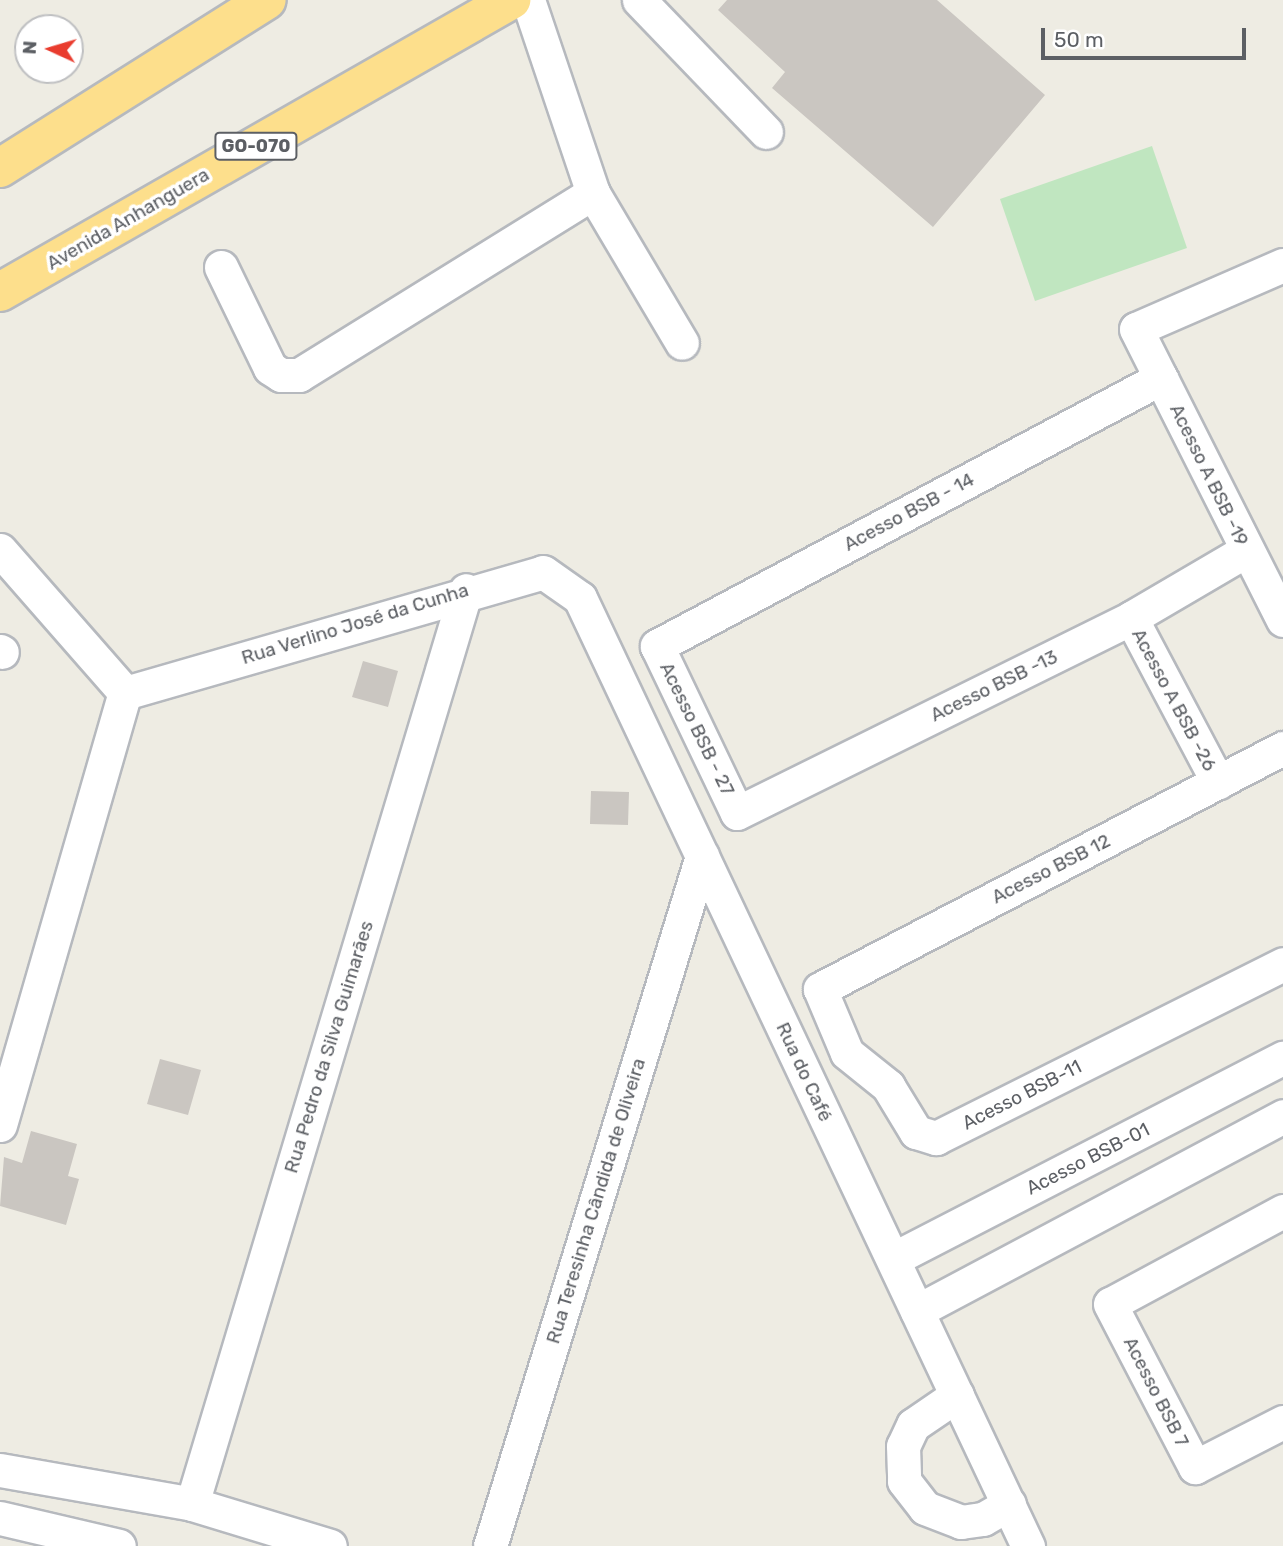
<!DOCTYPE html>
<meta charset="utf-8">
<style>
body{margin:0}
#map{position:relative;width:1283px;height:1546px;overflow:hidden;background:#eeece3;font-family:Rubik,sans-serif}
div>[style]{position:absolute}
.green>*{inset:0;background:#c0e6c0}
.building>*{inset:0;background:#cac6c1}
.roads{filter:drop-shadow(2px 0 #b6b9be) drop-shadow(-2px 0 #b6b9be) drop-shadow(0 2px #b6b9be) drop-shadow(0 -2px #b6b9be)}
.minor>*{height:33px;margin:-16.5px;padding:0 16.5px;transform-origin:16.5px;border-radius:16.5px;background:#fff}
.highway>*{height:38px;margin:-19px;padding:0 19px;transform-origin:19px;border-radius:19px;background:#fddf8c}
span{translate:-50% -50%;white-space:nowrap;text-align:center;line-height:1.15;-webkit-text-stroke:7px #fff;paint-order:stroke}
.shield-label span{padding:2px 5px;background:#fff;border:2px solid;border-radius:5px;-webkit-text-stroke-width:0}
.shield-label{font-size:18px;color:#5c5f64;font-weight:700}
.street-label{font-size:19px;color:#5c5f64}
.north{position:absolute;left:14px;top:14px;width:70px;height:70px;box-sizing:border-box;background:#fff;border:2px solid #bebfc1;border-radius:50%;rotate:274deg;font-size:19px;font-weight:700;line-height:28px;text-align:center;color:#5c5f64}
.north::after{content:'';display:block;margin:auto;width:24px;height:32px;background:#e93c2e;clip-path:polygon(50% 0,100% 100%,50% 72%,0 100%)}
.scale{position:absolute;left:1041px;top:28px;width:205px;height:32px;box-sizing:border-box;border:4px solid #5c5f64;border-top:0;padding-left:9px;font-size:21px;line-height:24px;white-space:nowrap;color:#5c5f64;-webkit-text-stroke:5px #fff;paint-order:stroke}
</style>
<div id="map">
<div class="green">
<div style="clip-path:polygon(1152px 146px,1187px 248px,1035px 301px,1000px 199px)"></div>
</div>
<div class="building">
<div style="clip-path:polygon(727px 0,937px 0,1045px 95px,933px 227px,772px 88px,785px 72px,718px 10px)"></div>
<div style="clip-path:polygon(363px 661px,398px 671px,388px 707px,352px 697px)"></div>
<div style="clip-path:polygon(591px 791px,629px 792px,628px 825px,590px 824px)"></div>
<div style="clip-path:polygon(160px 1059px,201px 1070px,188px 1115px,147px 1104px)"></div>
<div style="clip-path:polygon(31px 1131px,77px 1144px,68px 1176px,79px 1179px,66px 1225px,0 1206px,4px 1157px,22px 1163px)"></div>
</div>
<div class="roads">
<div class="minor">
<div style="left:528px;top:0;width:204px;rotate:71.4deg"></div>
<div style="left:593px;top:193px;width:174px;rotate:59.3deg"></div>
<div style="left:639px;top:0;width:183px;rotate:46.1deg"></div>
<div style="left:1283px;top:265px;width:160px;rotate:156.5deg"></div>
<div style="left:1136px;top:329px;width:326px;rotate:63.2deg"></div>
<div style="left:221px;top:267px;width:112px;rotate:64.1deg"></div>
<div style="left:270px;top:368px;width:13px;rotate:32deg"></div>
<div style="left:281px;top:375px;width:18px"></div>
<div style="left:299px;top:375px;width:346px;rotate:-31.8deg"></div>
<div style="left:1161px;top:378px;width:571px;rotate:152deg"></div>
<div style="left:657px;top:646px;width:185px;rotate:64.4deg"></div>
<div style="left:737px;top:813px;width:440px;rotate:-26.3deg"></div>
<div style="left:1131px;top:618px;width:134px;rotate:-30.4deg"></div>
<div style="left:0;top:550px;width:190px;rotate:48.8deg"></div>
<div style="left:1131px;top:618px;width:186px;rotate:62.1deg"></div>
<div style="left:0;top:651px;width:2px;rotate:27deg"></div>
<div style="left:1283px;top:748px;width:522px;rotate:152.5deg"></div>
<div style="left:820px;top:989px;width:69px;rotate:67.1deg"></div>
<div style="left:847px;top:1053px;width:53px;rotate:38.8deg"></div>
<div style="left:888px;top:1086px;width:54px;rotate:58.7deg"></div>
<div style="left:916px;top:1132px;width:21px;rotate:17deg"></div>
<div style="left:936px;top:1138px;width:388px;rotate:-26.6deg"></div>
<div style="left:0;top:1125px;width:450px;rotate:-73.9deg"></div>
<div style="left:125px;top:693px;width:435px;rotate:-16.1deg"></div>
<div style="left:543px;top:572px;width:45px;rotate:35.1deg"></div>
<div style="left:580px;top:598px;width:1049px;rotate:64.71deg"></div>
<div style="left:1283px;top:1211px;width:196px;rotate:151.7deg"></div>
<div style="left:1110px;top:1304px;width:184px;rotate:62.5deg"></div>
<div style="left:1195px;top:1467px;width:99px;rotate:-27.1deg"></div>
<div style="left:893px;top:1259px;width:439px;rotate:-27.3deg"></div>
<div style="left:917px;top:1311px;width:415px;rotate:-28deg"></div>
<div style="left:957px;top:1395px;width:53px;rotate:145.7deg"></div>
<div style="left:913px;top:1425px;width:23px;rotate:115deg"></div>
<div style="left:903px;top:1446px;width:35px;rotate:88deg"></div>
<div style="left:904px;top:1481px;width:34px;rotate:52deg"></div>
<div style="left:925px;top:1508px;width:39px;rotate:21deg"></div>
<div style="left:961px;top:1522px;width:22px;rotate:-8deg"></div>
<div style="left:983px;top:1519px;width:30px;rotate:-30deg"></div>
<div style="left:0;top:1470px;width:195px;rotate:10deg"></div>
<div style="left:192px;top:1504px;width:144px;rotate:16.9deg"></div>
<div style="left:192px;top:1504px;width:954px;rotate:-73.31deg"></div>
<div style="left:0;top:1518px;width:122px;rotate:13.2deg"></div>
<div style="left:490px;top:1546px;width:722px;rotate:-72.92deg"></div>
</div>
<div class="highway">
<div style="left:0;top:168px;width:315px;rotate:-32.2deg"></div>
<div style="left:0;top:292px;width:589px;rotate:-29.74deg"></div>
</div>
</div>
<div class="shield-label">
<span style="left:256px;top:146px">GO-070</span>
</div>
<div class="street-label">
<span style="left:128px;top:219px;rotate:-30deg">Avenida Anhanguera</span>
<span style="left:1209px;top:475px;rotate:64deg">Acesso A BSB -19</span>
<span style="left:909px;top:512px;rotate:-28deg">Acesso BSB - 14</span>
<span style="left:355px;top:624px;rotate:-17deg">Rua Verlino José da Cunha</span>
<span style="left:994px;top:686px;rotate:-26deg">Acesso BSB -13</span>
<span style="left:1174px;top:700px;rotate:62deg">Acesso A BSB -26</span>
<span style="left:697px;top:729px;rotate:64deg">Acesso BSB - 27</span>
<span style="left:1051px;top:869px;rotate:-27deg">Acesso BSB 12</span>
<span style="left:329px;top:1047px;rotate:-73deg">Rua Pedro da Silva Guimarães</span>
<span style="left:804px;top:1072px;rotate:65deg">Rua do Café</span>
<span style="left:1022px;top:1095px;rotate:-27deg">Acesso BSB-11</span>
<span style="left:1088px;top:1159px;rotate:-27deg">Acesso BSB-01</span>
<span style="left:596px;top:1201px;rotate:-73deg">Rua Teresinha Cândida de Oliveira</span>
<span style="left:1156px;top:1392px;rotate:63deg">Acesso BSB 7</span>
</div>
<div class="north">N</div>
<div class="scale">50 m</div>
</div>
